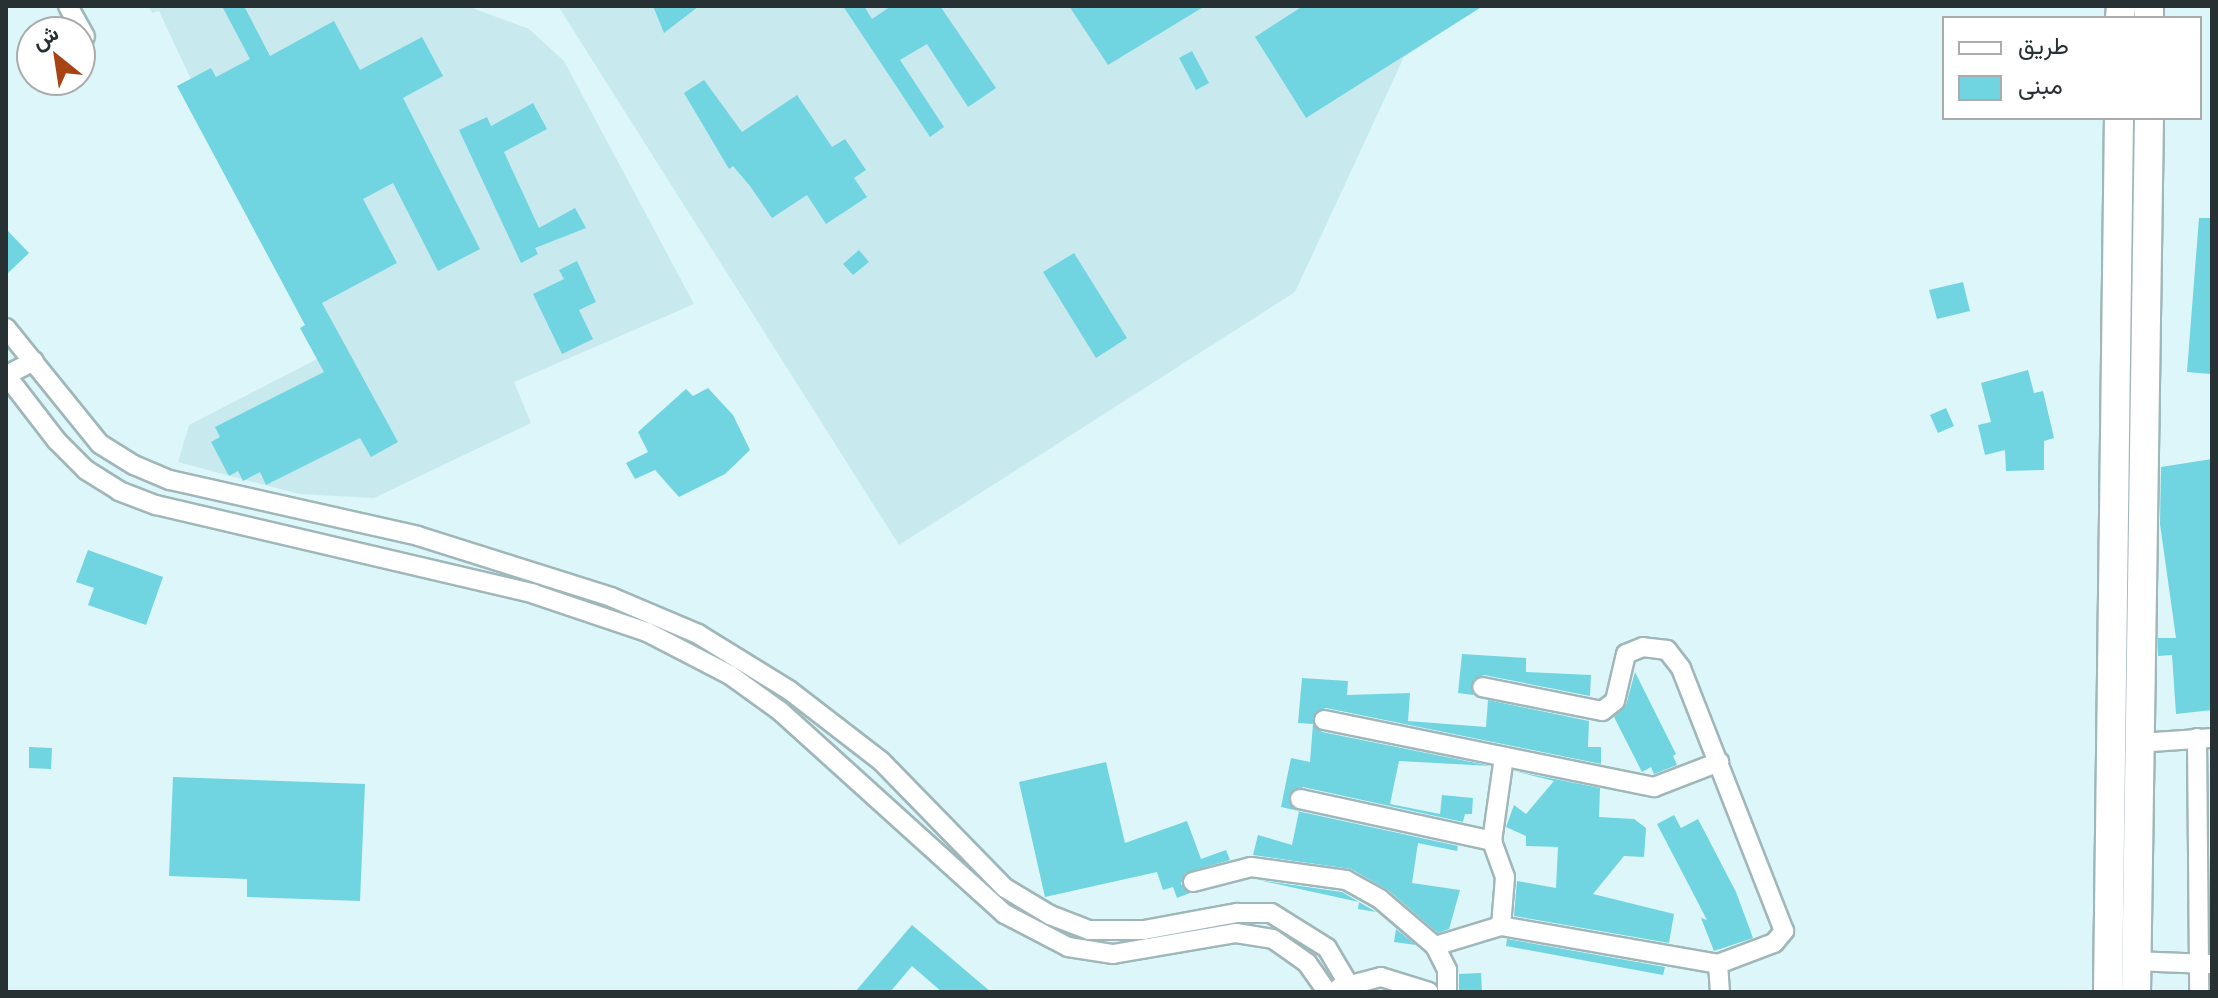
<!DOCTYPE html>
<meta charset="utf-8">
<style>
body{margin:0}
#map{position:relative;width:2218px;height:998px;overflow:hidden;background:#ddf6f9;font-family:Lato,Vazirmatn,sans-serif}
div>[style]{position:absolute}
.built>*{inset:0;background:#c8eaee}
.building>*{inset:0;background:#71d4e1}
.roads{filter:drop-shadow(2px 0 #a0b7ba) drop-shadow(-2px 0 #a0b7ba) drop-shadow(0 2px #a0b7ba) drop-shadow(0 -2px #a0b7ba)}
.minor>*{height:18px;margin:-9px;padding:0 9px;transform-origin:9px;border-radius:9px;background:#fff}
.highway>*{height:28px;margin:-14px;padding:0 14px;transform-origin:14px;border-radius:14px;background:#fff}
span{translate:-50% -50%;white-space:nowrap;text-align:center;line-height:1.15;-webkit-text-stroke:8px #fff;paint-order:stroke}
.frame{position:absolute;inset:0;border:8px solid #273032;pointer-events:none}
.legend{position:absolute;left:1942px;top:16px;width:260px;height:104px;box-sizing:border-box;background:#fff;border:2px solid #a9acad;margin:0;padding:10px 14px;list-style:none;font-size:24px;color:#273032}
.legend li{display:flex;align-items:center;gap:16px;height:40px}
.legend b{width:40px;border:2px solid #a9acad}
.north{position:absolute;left:16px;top:16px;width:80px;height:80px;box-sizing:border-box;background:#fff;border:2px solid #a9acad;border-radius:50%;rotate:330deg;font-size:22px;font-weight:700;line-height:32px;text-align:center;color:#273032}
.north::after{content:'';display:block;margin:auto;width:28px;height:36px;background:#a84316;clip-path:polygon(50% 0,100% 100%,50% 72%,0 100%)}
</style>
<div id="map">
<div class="built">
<div style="clip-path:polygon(148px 6px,467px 6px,529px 29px,564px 61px,694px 304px,514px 382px,531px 423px,374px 498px,299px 494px,178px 462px,189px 425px,321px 357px,159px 11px,152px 13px)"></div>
<div style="clip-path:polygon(558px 6px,1482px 6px,1404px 57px,1295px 292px,899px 545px)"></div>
</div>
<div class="building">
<div style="clip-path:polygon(222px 6px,244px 6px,270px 56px,334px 21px,360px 70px,422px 37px,443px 76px,403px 98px,480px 249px,438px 271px,393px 183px,363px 199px,397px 263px,322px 303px,398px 442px,371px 457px,360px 438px,266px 485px,260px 472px,243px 481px,238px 471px,229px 476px,211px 442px,220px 437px,215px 427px,324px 372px,300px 328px,305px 325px,177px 86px,211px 68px,216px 77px,250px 59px)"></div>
<div style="clip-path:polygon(653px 6px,699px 6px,664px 33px)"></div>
<div style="clip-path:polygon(843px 6px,864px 6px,872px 19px,891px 6px,940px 6px,996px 88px,968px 107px,927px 44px,900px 60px,944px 127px,930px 137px)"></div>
<div style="clip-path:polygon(1069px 6px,1205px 6px,1108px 65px)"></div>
<div style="clip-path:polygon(1303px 6px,1483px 6px,1306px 118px,1255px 37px)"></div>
<div style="clip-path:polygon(1192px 51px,1209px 83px,1196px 90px,1179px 58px)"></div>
<div style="clip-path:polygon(704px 80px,742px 132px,797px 95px,832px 147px,845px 139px,866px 170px,854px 178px,867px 197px,826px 224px,807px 195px,772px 218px,750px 186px,733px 166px,729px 169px,684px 93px)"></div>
<div style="clip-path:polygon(533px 103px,547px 129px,504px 152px,539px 228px,575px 208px,586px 228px,535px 248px,538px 254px,521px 263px,459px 130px,487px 117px,491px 126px)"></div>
<div style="clip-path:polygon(2199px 218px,2212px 218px,2211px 374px,2187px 372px)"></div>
<div style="clip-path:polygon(6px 229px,29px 253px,6px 275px)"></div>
<div style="clip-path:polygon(859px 250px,869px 262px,853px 275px,843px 264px)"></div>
<div style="clip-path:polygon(1074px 253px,1127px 338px,1096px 358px,1043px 272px)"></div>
<div style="clip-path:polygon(577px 261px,596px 302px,579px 310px,593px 339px,562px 354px,533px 294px,564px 279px,559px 270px)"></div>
<div style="clip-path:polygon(1963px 282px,1970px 311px,1937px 319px,1929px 290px)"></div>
<div style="clip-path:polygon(2028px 370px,2034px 393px,2043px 391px,2054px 438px,2044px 441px,2044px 470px,2006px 471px,2005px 450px,1985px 455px,1978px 425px,1991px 422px,1981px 383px)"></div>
<div style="clip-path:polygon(708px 388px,733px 415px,750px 450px,725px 474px,679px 497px,655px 470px,635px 479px,626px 463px,648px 452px,638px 432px,686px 389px,693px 396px)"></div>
<div style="clip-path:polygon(1946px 408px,1954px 426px,1938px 433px,1930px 415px)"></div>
<div style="clip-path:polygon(2212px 459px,2212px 710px,2176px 714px,2172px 655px,2158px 656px,2158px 638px,2176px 638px,2160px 524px,2161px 467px)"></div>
<div style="clip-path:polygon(88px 550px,163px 577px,146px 625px,88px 605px,94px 588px,76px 582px)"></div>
<div style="clip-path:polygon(1462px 654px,1526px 658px,1526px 672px,1591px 675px,1590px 696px,1484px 675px,1473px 680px,1473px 695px,1458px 693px)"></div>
<div style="clip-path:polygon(1635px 672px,1676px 754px,1673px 756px,1677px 765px,1654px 774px,1651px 767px,1642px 772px,1614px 717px,1626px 705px)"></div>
<div style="clip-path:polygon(1302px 678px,1348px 681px,1347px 695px,1410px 693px,1408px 721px,1486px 727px,1488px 700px,1589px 721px,1588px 747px,1601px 747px,1601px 764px,1326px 708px,1315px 713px,1313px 724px,1298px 723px)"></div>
<div style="clip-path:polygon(1313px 724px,1322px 732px,1491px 766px,1399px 761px,1390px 804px,1440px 814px,1442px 795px,1473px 798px,1472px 814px,1465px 814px,1463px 822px,1303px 787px,1289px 796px,1297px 811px,1458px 846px,1457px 851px,1418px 843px,1412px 883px,1460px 890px,1449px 929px,1438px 933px,1388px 890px,1351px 869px,1253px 855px,1258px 835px,1292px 845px,1299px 811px,1281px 807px,1291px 758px,1310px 762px)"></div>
<div style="clip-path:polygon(29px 747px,52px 748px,51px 769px,29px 768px)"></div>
<div style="clip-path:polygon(1106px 762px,1125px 843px,1187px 821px,1201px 859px,1226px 850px,1230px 860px,1185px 873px,1181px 884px,1190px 893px,1177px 898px,1173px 887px,1163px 890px,1157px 872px,1045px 897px,1019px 782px)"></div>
<div style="clip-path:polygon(1514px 771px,1600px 788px,1599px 817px,1634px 819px,1646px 828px,1644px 857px,1624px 856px,1593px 894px,1674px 914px,1669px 943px,1514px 916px,1517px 881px,1556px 888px,1558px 847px,1526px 846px,1526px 836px,1506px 827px,1514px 805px,1526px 814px,1554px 781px)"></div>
<div style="clip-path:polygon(173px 777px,365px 784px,360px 901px,247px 897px,247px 879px,169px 876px)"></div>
<div style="clip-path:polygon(1674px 815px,1681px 828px,1698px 819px,1736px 892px,1753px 938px,1714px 951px,1701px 918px,1707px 920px,1657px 824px)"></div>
<div style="clip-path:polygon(1258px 880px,1342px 892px,1376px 912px,1358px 909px,1359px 902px)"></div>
<div style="clip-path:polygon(912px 925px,991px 992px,942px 992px,912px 966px,890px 992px,855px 992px)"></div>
<div style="clip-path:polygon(1396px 929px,1416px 945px,1394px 942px)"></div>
<div style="clip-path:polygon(1507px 939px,1665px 967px,1663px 975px,1506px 946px)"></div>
<div style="clip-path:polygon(1481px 973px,1482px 992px,1459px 992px,1459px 974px)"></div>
</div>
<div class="roads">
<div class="minor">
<div style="left:68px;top:6px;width:35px;rotate:61deg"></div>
<div style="left:6px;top:328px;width:149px;rotate:51deg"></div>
<div style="left:100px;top:444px;width:40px;rotate:32deg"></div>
<div style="left:134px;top:465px;width:39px;rotate:23deg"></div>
<div style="left:170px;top:480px;width:254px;rotate:12.7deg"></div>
<div style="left:418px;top:536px;width:202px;rotate:17.5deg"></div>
<div style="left:611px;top:597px;width:95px;rotate:23deg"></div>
<div style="left:698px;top:634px;width:107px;rotate:31.6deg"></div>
<div style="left:789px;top:690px;width:116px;rotate:37.7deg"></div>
<div style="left:881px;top:761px;width:177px;rotate:45.7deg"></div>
<div style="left:1005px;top:888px;width:52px;rotate:31deg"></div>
<div style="left:1050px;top:915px;width:42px;rotate:21deg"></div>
<div style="left:1089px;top:930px;width:55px"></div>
<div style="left:1144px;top:930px;width:95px;rotate:-10.4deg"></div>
<div style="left:1237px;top:913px;width:34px"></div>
<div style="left:1271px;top:913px;width:66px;rotate:32deg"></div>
<div style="left:1327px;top:948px;width:51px;rotate:59.4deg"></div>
<div style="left:34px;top:361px;width:31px;rotate:153deg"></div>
<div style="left:6px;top:375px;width:83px;rotate:52.3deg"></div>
<div style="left:57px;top:441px;width:41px;rotate:45deg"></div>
<div style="left:86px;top:470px;width:39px;rotate:32deg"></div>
<div style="left:119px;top:491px;width:40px;rotate:21deg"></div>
<div style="left:156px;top:505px;width:388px;rotate:13.2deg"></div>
<div style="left:534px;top:594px;width:119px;rotate:18.6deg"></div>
<div style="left:647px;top:632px;width:93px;rotate:27.4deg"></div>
<div style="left:730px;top:675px;width:62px;rotate:35.8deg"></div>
<div style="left:780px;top:711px;width:303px;rotate:42.1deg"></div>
<div style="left:1005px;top:914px;width:71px;rotate:27.6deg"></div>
<div style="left:1068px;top:947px;width:46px;rotate:8.8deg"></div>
<div style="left:1113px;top:954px;width:125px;rotate:-9.7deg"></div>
<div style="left:1236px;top:933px;width:37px;rotate:9deg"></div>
<div style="left:1273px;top:939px;width:42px;rotate:35.2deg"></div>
<div style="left:1307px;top:963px;width:35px;rotate:55deg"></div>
<div style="left:1324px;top:720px;width:337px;rotate:11.5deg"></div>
<div style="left:1654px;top:787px;width:70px;rotate:-21deg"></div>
<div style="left:2197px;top:738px;width:254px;rotate:89.5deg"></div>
<div style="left:2138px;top:743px;width:74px;rotate:-3.9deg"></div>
<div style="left:1300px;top:799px;width:197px;rotate:12.3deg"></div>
<div style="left:1193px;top:882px;width:60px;rotate:-14.5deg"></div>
<div style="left:1251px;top:867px;width:96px;rotate:7.8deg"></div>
<div style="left:1346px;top:880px;width:39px;rotate:29deg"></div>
<div style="left:1380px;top:899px;width:72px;rotate:40.5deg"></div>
<div style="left:1435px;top:946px;width:27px;rotate:63deg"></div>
<div style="left:1447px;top:970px;width:22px;rotate:90deg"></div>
<div style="left:1501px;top:926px;width:49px;rotate:-85.3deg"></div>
<div style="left:1505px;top:877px;width:38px;rotate:-110deg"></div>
<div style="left:1492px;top:841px;width:85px;rotate:-81.9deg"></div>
<div style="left:1435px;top:946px;width:69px;rotate:-16.9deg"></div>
<div style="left:1501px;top:926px;width:220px;rotate:9.9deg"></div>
<div style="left:1718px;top:964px;width:60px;rotate:-20.6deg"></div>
<div style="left:1774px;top:943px;width:16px;rotate:-50deg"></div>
<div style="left:1784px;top:931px;width:282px;rotate:-111.4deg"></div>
<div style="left:1681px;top:668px;width:23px;rotate:-128deg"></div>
<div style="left:1667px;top:650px;width:24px;rotate:-173deg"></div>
<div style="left:1643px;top:647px;width:18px;rotate:158deg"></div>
<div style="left:1626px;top:654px;width:48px;rotate:103.2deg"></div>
<div style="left:1615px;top:701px;width:16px;rotate:142deg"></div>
<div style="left:1602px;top:711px;width:122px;rotate:-168.7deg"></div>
<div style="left:2136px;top:961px;width:76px;rotate:2.3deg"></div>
<div style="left:1718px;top:964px;width:28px;rotate:86deg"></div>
<div style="left:1339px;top:988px;width:43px;rotate:-14.7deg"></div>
<div style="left:1381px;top:977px;width:50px;rotate:17.4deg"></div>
</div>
<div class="highway">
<div style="left:2149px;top:6px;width:12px;rotate:90deg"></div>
<div style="left:2120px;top:18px;width:12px;rotate:-85deg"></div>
<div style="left:2108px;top:992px;width:874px;rotate:-89.28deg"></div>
<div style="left:2136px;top:992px;width:874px;rotate:-89.15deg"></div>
</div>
</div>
<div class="frame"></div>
<ul class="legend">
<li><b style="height:10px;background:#fff"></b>طريق</li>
<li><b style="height:22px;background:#71d4e1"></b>مبنى</li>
</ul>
<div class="north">ش</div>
</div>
